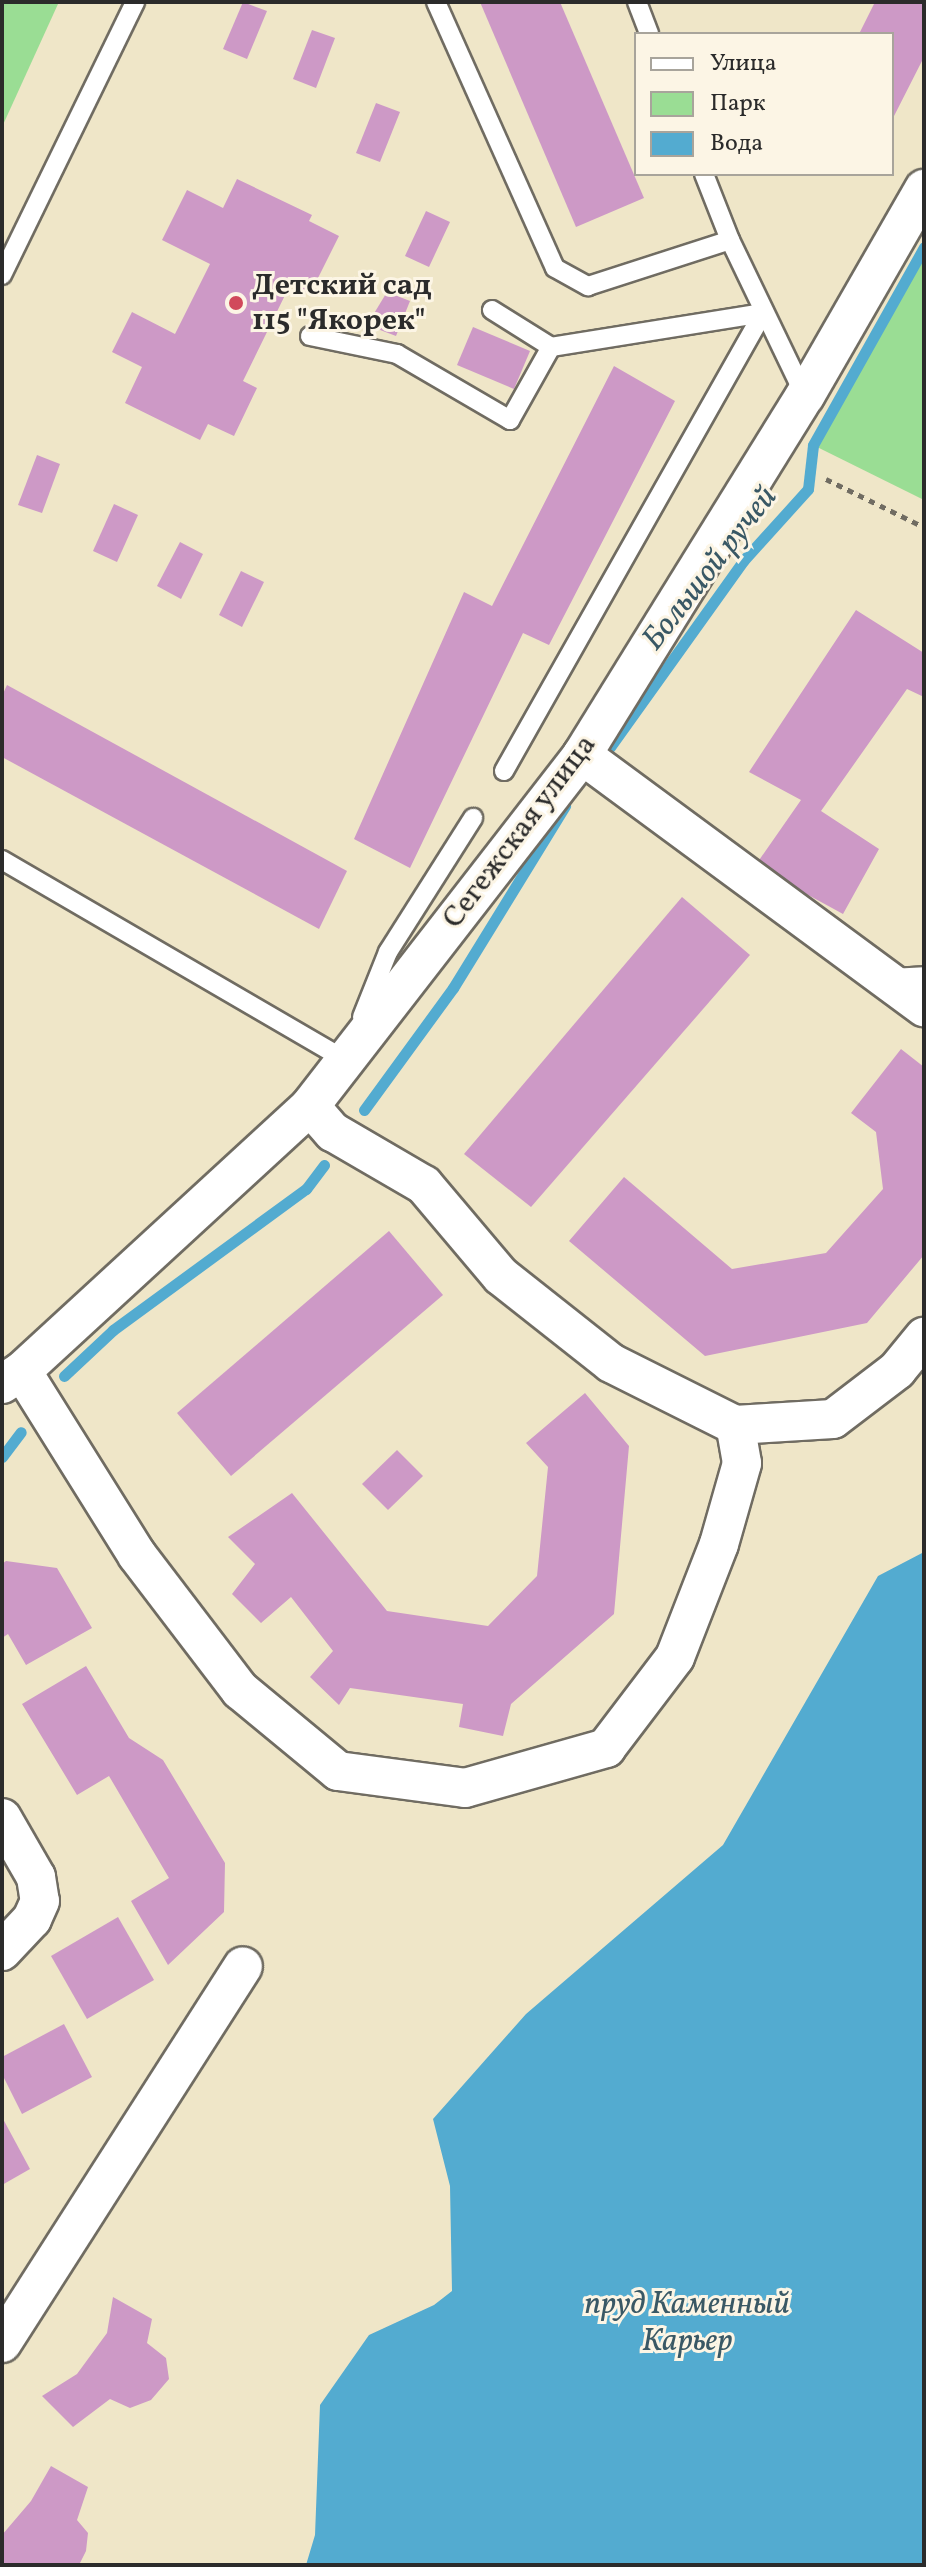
<!DOCTYPE html>
<meta charset="utf-8">
<style>
body{margin:0}
#map{position:relative;width:926px;height:2567px;overflow:hidden;background:#efe6c8;font-family:Vollkorn,serif}
div>[style]{position:absolute}
.green>*{inset:0;background:#9add94}
.water>*{inset:0;background:#53abd0}
.stream>*{height:11px;margin:-5.5px;padding:0 5.5px;transform-origin:5.5px;border-radius:5.5px;background:#53abd0}
.building>*{inset:0;background:#cd99c6}
.path>*{height:5px;margin-top:-2.5px;transform-origin:0;background:repeating-linear-gradient(90deg,#706c62 0 6px,transparent 0 12px)}
.roads{filter:drop-shadow(2px 0 #706c62) drop-shadow(-2px 0 #706c62) drop-shadow(0 2px #706c62) drop-shadow(0 -2px #706c62)}
.lane>*{height:18px;margin:-9px;padding:0 9px;transform-origin:9px;border-radius:9px;background:#fff}
.street>*{height:38px;margin:-19px;padding:0 19px;transform-origin:19px;border-radius:19px;background:#fff}
.dots>*{width:22px;height:22px;translate:-50% -50%;box-sizing:border-box;border:4px solid #fcf5e5;border-radius:50%}
span{translate:-50% -50%;white-space:nowrap;text-align:center;line-height:1.15;-webkit-text-stroke:6px #fcf5e5;paint-order:stroke}
.poi-label{font-size:30px;color:#2b2b2b;font-weight:700}
.left{translate:0 -50%;text-align:left}
.street-label{font-size:30px;color:#2b2b2b}
.water-label{font-size:32px;color:#395865;font-style:italic}
.frame{position:absolute;inset:0;border:4px solid #2b2b2b;pointer-events:none}
.legend{position:absolute;left:634px;top:32px;width:260px;height:144px;box-sizing:border-box;background:#fcf5e5;border:2px solid #a8a49b;margin:0;padding:10px 14px;list-style:none;font-size:24px;color:#2b2b2b}
.legend li{display:flex;align-items:center;gap:16px;height:40px}
.legend b{width:40px;border:2px solid #a8a49b}
</style>
<div id="map">
<div class="green">
<div style="clip-path:polygon(2px 2px,58px 4px,2px 127px)"></div>
<div style="clip-path:polygon(924px 247px,924px 500px,813px 445px)"></div>
</div>
<div class="water">
<div style="clip-path:polygon(924px 1552px,924px 2565px,306px 2565px,315px 2535px,320px 2405px,369px 2335px,434px 2305px,452px 2291px,450px 2186px,433px 2119px,526px 2014px,723px 1845px,878px 1576px)"></div>
</div>
<div class="stream">
<div style="left:610px;top:747px;width:229px;rotate:-54.4deg"></div>
<div style="left:743px;top:561px;width:97px;rotate:-47.9deg"></div>
<div style="left:808px;top:489px;width:44px;rotate:-83.5deg"></div>
<div style="left:813px;top:445px;width:227px;rotate:-60.7deg"></div>
<div style="left:364px;top:1110px;width:151px;rotate:-53.9deg"></div>
<div style="left:453px;top:988px;width:214px;rotate:-58.4deg"></div>
<div style="left:64px;top:1376px;width:67px;rotate:-43.2deg"></div>
<div style="left:113px;top:1330px;width:239px;rotate:-36.2deg"></div>
<div style="left:306px;top:1189px;width:30px;rotate:-53deg"></div>
<div style="left:2px;top:1457px;width:31px;rotate:-53deg"></div>
</div>
<div class="building">
<div style="clip-path:polygon(243px 2px,267px 11px,247px 59px,223px 49px)"></div>
<div style="clip-path:polygon(480px 2px,560px 2px,644px 198px,576px 227px)"></div>
<div style="clip-path:polygon(875px 2px,924px 2px,924px 57px,892px 120px,892px 34px,859px 34px)"></div>
<div style="clip-path:polygon(312px 30px,335px 38px,316px 88px,293px 79px)"></div>
<div style="clip-path:polygon(376px 103px,400px 112px,380px 162px,356px 153px)"></div>
<div style="clip-path:polygon(237px 179px,312px 215px,309px 221px,339px 236px,310px 294px,290px 285px,243px 381px,257px 388px,234px 436px,208px 424px,200px 440px,125px 403px,142px 367px,112px 352px,132px 312px,175px 334px,210px 264px,162px 240px,187px 190px,223px 208px)"></div>
<div style="clip-path:polygon(426px 211px,450px 222px,429px 267px,405px 256px)"></div>
<div style="clip-path:polygon(387px 292px,410px 301px,396px 336px,367px 325px)"></div>
<div style="clip-path:polygon(473px 327px,530px 351px,514px 389px,457px 365px)"></div>
<div style="clip-path:polygon(614px 366px,675px 401px,549px 645px,523px 633px,410px 868px,354px 839px,464px 592px,492px 606px)"></div>
<div style="clip-path:polygon(37px 455px,60px 464px,42px 513px,18px 505px)"></div>
<div style="clip-path:polygon(114px 504px,138px 515px,117px 562px,93px 551px)"></div>
<div style="clip-path:polygon(180px 542px,203px 554px,181px 599px,157px 586px)"></div>
<div style="clip-path:polygon(241px 571px,264px 582px,242px 627px,219px 615px)"></div>
<div style="clip-path:polygon(856px 610px,924px 653px,924px 697px,907px 689px,821px 811px,879px 849px,843px 914px,755px 866px,801px 800px,749px 772px)"></div>
<div style="clip-path:polygon(7px 685px,347px 871px,319px 929px,2px 757px,2px 696px)"></div>
<div style="clip-path:polygon(682px 897px,750px 955px,531px 1207px,464px 1154px)"></div>
<div style="clip-path:polygon(901px 1049px,924px 1067px,924px 1255px,867px 1323px,705px 1356px,569px 1241px,624px 1177px,732px 1269px,826px 1253px,883px 1189px,876px 1132px,851px 1113px)"></div>
<div style="clip-path:polygon(389px 1231px,443px 1295px,231px 1476px,177px 1413px)"></div>
<div style="clip-path:polygon(585px 1393px,629px 1446px,614px 1614px,511px 1704px,503px 1736px,459px 1727px,463px 1704px,350px 1688px,339px 1705px,310px 1677px,333px 1651px,291px 1597px,261px 1623px,232px 1594px,255px 1564px,228px 1537px,292px 1493px,387px 1611px,488px 1626px,537px 1576px,548px 1467px,526px 1443px)"></div>
<div style="clip-path:polygon(397px 1450px,423px 1476px,388px 1510px,362px 1484px)"></div>
<div style="clip-path:polygon(6px 1561px,57px 1568px,92px 1628px,26px 1665px,8px 1634px,2px 1638px,2px 1564px)"></div>
<div style="clip-path:polygon(86px 1666px,129px 1738px,163px 1760px,225px 1863px,224px 1912px,168px 1965px,131px 1901px,169px 1878px,109px 1776px,77px 1795px,22px 1704px)"></div>
<div style="clip-path:polygon(118px 1917px,154px 1980px,87px 2019px,51px 1956px)"></div>
<div style="clip-path:polygon(64px 2024px,92px 2077px,22px 2114px,2px 2074px,2px 2057px)"></div>
<div style="clip-path:polygon(2px 2117px,30px 2169px,2px 2185px)"></div>
<div style="clip-path:polygon(113px 2297px,152px 2319px,147px 2343px,166px 2358px,169px 2379px,151px 2400px,130px 2408px,110px 2399px,73px 2427px,42px 2396px,77px 2374px,107px 2333px)"></div>
<div style="clip-path:polygon(51px 2466px,88px 2487px,77px 2520px,88px 2533px,86px 2551px,79px 2565px,2px 2565px,2px 2535px,31px 2501px)"></div>
</div>
<div class="path">
<div style="left:826px;top:479px;width:109px;rotate:26.1deg"></div>
</div>
<div class="roads">
<div class="lane">
<div style="left:436px;top:2px;width:291px;rotate:65.9deg"></div>
<div style="left:555px;top:268px;width:38px;rotate:29deg"></div>
<div style="left:588px;top:286px;width:149px;rotate:-17.9deg"></div>
<div style="left:637px;top:2px;width:34px;rotate:69deg"></div>
<div style="left:704px;top:174px;width:71px;rotate:68.5deg"></div>
<div style="left:730px;top:240px;width:173px;rotate:64.3deg"></div>
<div style="left:2px;top:275px;width:304px;rotate:-64deg"></div>
<div style="left:492px;top:310px;width:70px;rotate:32.1deg"></div>
<div style="left:310px;top:336px;width:89px;rotate:11.7deg"></div>
<div style="left:397px;top:354px;width:131px;rotate:30.3deg"></div>
<div style="left:510px;top:420px;width:84px;rotate:-60.7deg"></div>
<div style="left:551px;top:347px;width:215px;rotate:-9.1deg"></div>
<div style="left:504px;top:771px;width:526px;rotate:-60.51deg"></div>
<div style="left:2px;top:860px;width:397px;rotate:30.2deg"></div>
<div style="left:345px;top:1060px;width:4px;rotate:-63deg"></div>
<div style="left:891px;top:978px;width:33px;rotate:-3deg"></div>
<div style="left:362px;top:1017px;width:70px;rotate:-68.2deg"></div>
<div style="left:388px;top:952px;width:159px;rotate:-57.6deg"></div>
</div>
<div class="street">
<div style="left:582px;top:755px;width:425px;rotate:36.4deg"></div>
<div style="left:310px;top:1106px;width:35px;rotate:49deg"></div>
<div style="left:333px;top:1132px;width:105px;rotate:30.2deg"></div>
<div style="left:424px;top:1185px;width:119px;rotate:49.8deg"></div>
<div style="left:501px;top:1276px;width:140px;rotate:38.3deg"></div>
<div style="left:611px;top:1363px;width:139px;rotate:26.6deg"></div>
<div style="left:735px;top:1425px;width:98px;rotate:-3.5deg"></div>
<div style="left:833px;top:1419px;width:81px;rotate:-37.4deg"></div>
<div style="left:897px;top:1370px;width:43px;rotate:-50.7deg"></div>
<div style="left:22px;top:1371px;width:217px;rotate:58deg"></div>
<div style="left:137px;top:1555px;width:170px;rotate:52.7deg"></div>
<div style="left:240px;top:1690px;width:127px;rotate:39.6deg"></div>
<div style="left:338px;top:1771px;width:128px;rotate:7.6deg"></div>
<div style="left:465px;top:1788px;width:147px;rotate:-15.8deg"></div>
<div style="left:606px;top:1748px;width:114px;rotate:-52.8deg"></div>
<div style="left:675px;top:1657px;width:121px;rotate:-68.7deg"></div>
<div style="left:719px;top:1544px;width:84px;rotate:-74.1deg"></div>
<div style="left:742px;top:1463px;width:39px;rotate:-100deg"></div>
<div style="left:2px;top:1384px;width:24px;rotate:-33deg"></div>
<div style="left:22px;top:1371px;width:391px;rotate:-42.6deg"></div>
<div style="left:310px;top:1106px;width:444px;rotate:-52.2deg"></div>
<div style="left:582px;top:755px;width:423px;rotate:-58.2deg"></div>
<div style="left:805px;top:396px;width:239px;rotate:-60.1deg"></div>
<div style="left:2px;top:1818px;width:68px;rotate:60deg"></div>
<div style="left:36px;top:1877px;width:24px;rotate:81deg"></div>
<div style="left:40px;top:1901px;width:20px;rotate:114deg"></div>
<div style="left:32px;top:1919px;width:44px;rotate:133.2deg"></div>
<div style="left:2px;top:2343px;width:447px;rotate:-57.4deg"></div>
</div>
</div>
<div class="dots">
<div style="left:236px;top:303px;background:#d1495b"></div>
</div>
<div class="poi-label">
<span class="left" style="left:252px;top:303px">Детский сад<br>115 "Якорек"</span>
</div>
<div class="street-label">
<span style="left:520px;top:832px;rotate:-53deg">Сегежская улица</span>
</div>
<div class="water-label">
<span style="left:711px;top:569px;rotate:-52deg">Большой ручей</span>
<span style="left:687px;top:2324px">пруд Каменный<br>Карьер</span>
</div>
<div class="frame"></div>
<ul class="legend">
<li><b style="height:10px;background:#fff"></b>Улица</li>
<li><b style="height:22px;background:#9add94"></b>Парк</li>
<li><b style="height:22px;background:#53abd0"></b>Вода</li>
</ul>
</div>
